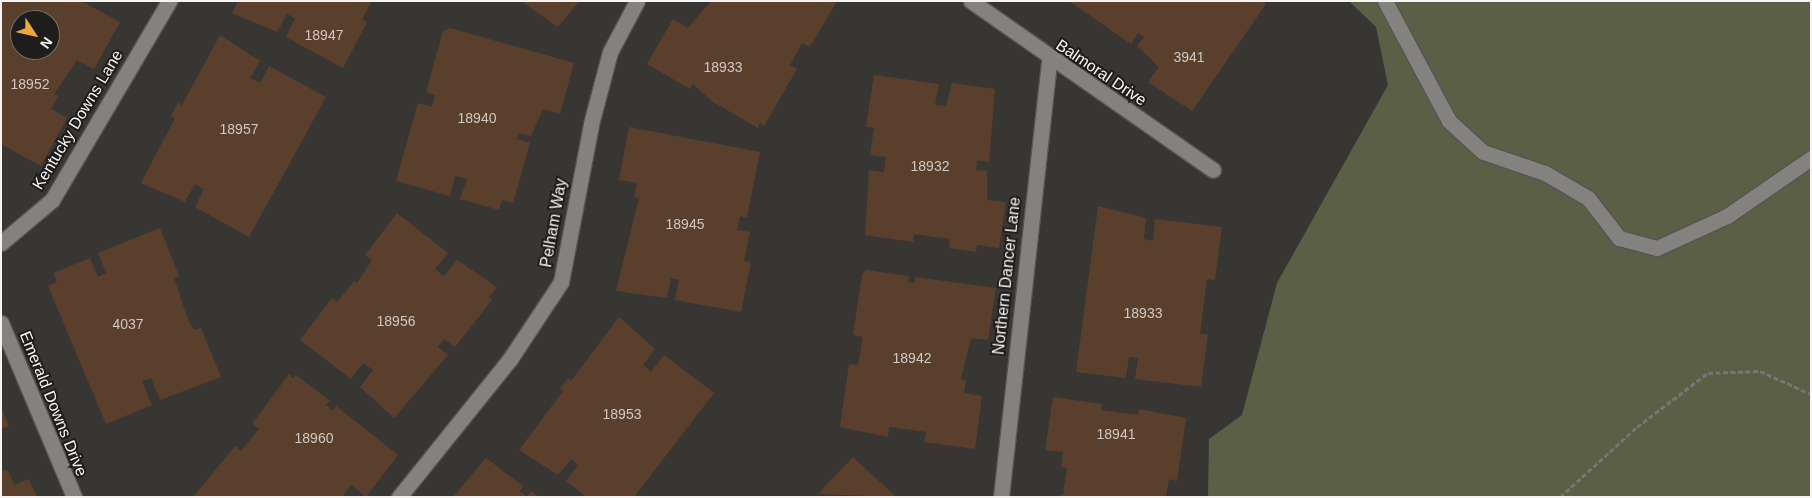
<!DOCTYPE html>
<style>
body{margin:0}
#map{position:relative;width:1812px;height:498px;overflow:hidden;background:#383633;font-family:Arial,sans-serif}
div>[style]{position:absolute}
.green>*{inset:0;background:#5b5f46}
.building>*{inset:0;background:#5b3f2d}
.path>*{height:3px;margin-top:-1.5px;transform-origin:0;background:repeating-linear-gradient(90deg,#777573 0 5px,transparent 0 7.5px)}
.roads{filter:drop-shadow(1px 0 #575553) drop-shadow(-1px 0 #575553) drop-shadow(0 1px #575553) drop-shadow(0 -1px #575553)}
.service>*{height:15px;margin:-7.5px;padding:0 7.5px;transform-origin:7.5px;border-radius:7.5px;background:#84827f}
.minor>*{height:15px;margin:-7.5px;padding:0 7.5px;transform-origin:7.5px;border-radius:7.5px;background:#84827f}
span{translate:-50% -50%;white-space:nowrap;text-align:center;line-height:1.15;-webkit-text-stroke:4px #1e1d1c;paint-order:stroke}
.number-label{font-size:14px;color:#cfc7c2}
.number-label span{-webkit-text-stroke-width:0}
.street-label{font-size:16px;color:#f6f4f3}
.frame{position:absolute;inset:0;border:2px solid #f6f4f3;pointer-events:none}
.north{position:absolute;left:10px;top:10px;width:50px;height:50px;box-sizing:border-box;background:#1e1d1c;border:1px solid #747372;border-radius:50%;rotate:125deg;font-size:14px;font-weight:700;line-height:20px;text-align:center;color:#f6f4f3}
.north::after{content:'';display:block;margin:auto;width:18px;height:22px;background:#eda83c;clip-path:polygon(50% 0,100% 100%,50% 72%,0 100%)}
</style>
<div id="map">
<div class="green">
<div style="clip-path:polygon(1349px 1px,1811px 1px,1811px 497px,1208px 497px,1209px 439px,1242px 415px,1277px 283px,1388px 85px,1376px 27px)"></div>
</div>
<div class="building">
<div style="clip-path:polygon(evenodd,1px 1px,81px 1px,120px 22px,94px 69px,77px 60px,54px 94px,58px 96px,51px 109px,67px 118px,41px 166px,1px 144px,1px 1px,20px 20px,50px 20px,50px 50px,20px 50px,20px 20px)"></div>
<div style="clip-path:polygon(238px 1px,372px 1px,362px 19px,367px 22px,343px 68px,286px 37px,295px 18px,287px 14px,277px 32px,232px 13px)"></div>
<div style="clip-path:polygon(521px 1px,579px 1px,558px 27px)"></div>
<div style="clip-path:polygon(711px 1px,837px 1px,810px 47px,802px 43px,790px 65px,797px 69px,764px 126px,760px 123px,758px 128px,713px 102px,693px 84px,690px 89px,647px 64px,673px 19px,688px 28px)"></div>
<div style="clip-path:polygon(1069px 1px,1263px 1px,1266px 4px,1192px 111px,1148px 82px,1159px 67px,1137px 46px,1144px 37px,1138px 33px,1131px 44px)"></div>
<div style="clip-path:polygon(450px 28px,574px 63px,560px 114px,543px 109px,531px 136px,519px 133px,517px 139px,530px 143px,513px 203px,502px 200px,499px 210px,460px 199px,467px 179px,455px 176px,450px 196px,396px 181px,418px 103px,432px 107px,435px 95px,426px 92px,443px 31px)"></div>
<div style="clip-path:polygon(220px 35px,260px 61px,250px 78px,260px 83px,269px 66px,326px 97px,249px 237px,195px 207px,204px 189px,195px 184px,185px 202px,141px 183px,175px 118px,171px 116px,178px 103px,182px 105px)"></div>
<div style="clip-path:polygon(874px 75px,939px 84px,935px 105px,946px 106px,952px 83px,995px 89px,989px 162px,977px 160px,976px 170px,987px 171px,987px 200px,1006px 202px,999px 248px,977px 245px,976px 252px,949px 248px,950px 239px,914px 234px,913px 242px,865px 235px,869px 170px,884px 172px,886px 157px,870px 155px,874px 128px,866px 127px)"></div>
<div style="clip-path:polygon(629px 127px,760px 152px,747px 218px,740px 216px,737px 230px,750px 232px,744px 261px,751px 262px,741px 312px,675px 300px,679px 280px,671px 278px,667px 298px,616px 291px,639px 198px,634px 197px,637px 183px,619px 180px)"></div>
<div style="clip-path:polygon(1098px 206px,1146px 218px,1144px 239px,1153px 241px,1155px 219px,1222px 227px,1215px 280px,1207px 279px,1200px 334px,1208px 334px,1201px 387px,1135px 379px,1138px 358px,1129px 357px,1126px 378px,1076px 372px)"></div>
<div style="clip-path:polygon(397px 213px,448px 253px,435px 269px,444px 276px,457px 260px,497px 287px,489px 297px,492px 300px,455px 347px,444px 339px,438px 347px,448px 355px,394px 418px,360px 387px,373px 370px,363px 363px,351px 379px,300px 340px,332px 298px,337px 302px,354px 281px,357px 283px,372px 260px,365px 255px)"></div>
<div style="clip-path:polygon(160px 228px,179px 276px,174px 278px,188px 320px,194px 330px,201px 328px,221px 377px,160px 400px,151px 378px,142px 381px,152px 405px,106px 424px,48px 286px,57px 282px,53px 273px,90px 258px,98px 277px,106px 273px,98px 253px)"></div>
<div style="clip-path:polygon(866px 270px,909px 276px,908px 282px,915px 283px,915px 277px,996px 288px,988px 340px,971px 338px,961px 379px,966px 380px,964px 393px,982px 396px,975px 449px,924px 442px,926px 432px,889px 427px,888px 437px,840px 427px,849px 364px,858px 365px,863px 337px,853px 335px,862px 275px)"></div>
<div style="clip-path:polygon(619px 317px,655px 349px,643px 365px,651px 372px,664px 355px,714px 393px,634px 497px,587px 497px,566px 481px,578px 465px,571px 459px,558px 475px,519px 450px,563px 391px,560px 389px,568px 378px,571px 381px)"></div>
<div style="clip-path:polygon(289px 374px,293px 378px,296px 375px,330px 401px,326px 405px,333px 411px,336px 406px,398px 455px,366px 497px,351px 485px,342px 497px,193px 497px,235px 446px,241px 451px,259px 429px,252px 424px)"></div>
<div style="clip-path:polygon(1053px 397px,1102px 404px,1101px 410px,1138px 415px,1139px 409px,1186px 418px,1177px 481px,1169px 479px,1166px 497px,1057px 497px,1063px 494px,1067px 468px,1061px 467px,1063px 452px,1045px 450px)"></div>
<div style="clip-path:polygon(1px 408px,9px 426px,1px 429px)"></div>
<div style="clip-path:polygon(853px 457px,896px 497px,818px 494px)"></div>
<div style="clip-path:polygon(486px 458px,523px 486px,520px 491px,527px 497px,531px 491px,538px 497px,453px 497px)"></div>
<div style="clip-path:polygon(1px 470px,8px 471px,14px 485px,29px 479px,37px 497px,1px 497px)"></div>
</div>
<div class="path">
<div style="left:1560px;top:497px;width:104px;rotate:-42.3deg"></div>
<div style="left:1637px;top:427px;width:89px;rotate:-37.3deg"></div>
<div style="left:1708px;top:373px;width:52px;rotate:-2.2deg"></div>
<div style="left:1760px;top:371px;width:56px;rotate:24.3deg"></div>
</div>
<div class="roads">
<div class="service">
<div style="left:1385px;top:1px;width:136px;rotate:61.9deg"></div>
<div style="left:1449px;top:121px;width:46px;rotate:42.4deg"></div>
<div style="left:1483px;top:152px;width:65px;rotate:18.7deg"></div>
<div style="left:1545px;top:173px;width:50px;rotate:30.2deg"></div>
<div style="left:1588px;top:198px;width:51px;rotate:52.2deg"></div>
<div style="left:1619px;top:238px;width:39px;rotate:15deg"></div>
<div style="left:1657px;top:248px;width:77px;rotate:-24.6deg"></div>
<div style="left:1727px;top:216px;width:102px;rotate:-34.6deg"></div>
</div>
<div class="minor">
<div style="left:971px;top:1px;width:295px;rotate:34.9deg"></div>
<div style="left:1px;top:243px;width:67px;rotate:-40.1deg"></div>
<div style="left:52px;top:200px;width:231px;rotate:-59.5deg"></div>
<div style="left:1px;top:323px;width:189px;rotate:67.2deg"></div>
<div style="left:399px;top:497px;width:177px;rotate:-51.2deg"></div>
<div style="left:510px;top:359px;width:92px;rotate:-56.5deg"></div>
<div style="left:561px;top:282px;width:161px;rotate:-79.2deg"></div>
<div style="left:591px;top:124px;width:74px;rotate:-75.2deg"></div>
<div style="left:610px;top:52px;width:58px;rotate:-62.1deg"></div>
<div style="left:1001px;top:497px;width:441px;rotate:-83.7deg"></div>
</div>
</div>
<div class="number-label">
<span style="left:324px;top:35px">18947</span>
<span style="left:1189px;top:57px">3941</span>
<span style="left:723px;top:67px">18933</span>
<span style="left:30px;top:84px">18952</span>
<span style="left:477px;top:118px">18940</span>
<span style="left:239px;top:129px">18957</span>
<span style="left:930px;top:166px">18932</span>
<span style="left:685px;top:224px">18945</span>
<span style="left:1143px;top:313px">18933</span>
<span style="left:396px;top:321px">18956</span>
<span style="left:128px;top:324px">4037</span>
<span style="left:912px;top:358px">18942</span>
<span style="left:622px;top:414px">18953</span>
<span style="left:1116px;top:434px">18941</span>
<span style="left:314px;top:438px">18960</span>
</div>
<div class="street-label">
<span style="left:1101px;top:73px;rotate:34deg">Balmoral Drive</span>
<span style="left:78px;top:120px;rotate:-59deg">Kentucky Downs Lane</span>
<span style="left:554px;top:223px;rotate:-80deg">Pelham Way</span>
<span style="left:1007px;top:276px;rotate:-84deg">Northern Dancer Lane</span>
<span style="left:53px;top:404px;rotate:68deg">Emerald Downs Drive</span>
</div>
<div class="frame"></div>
<div class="north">N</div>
</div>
